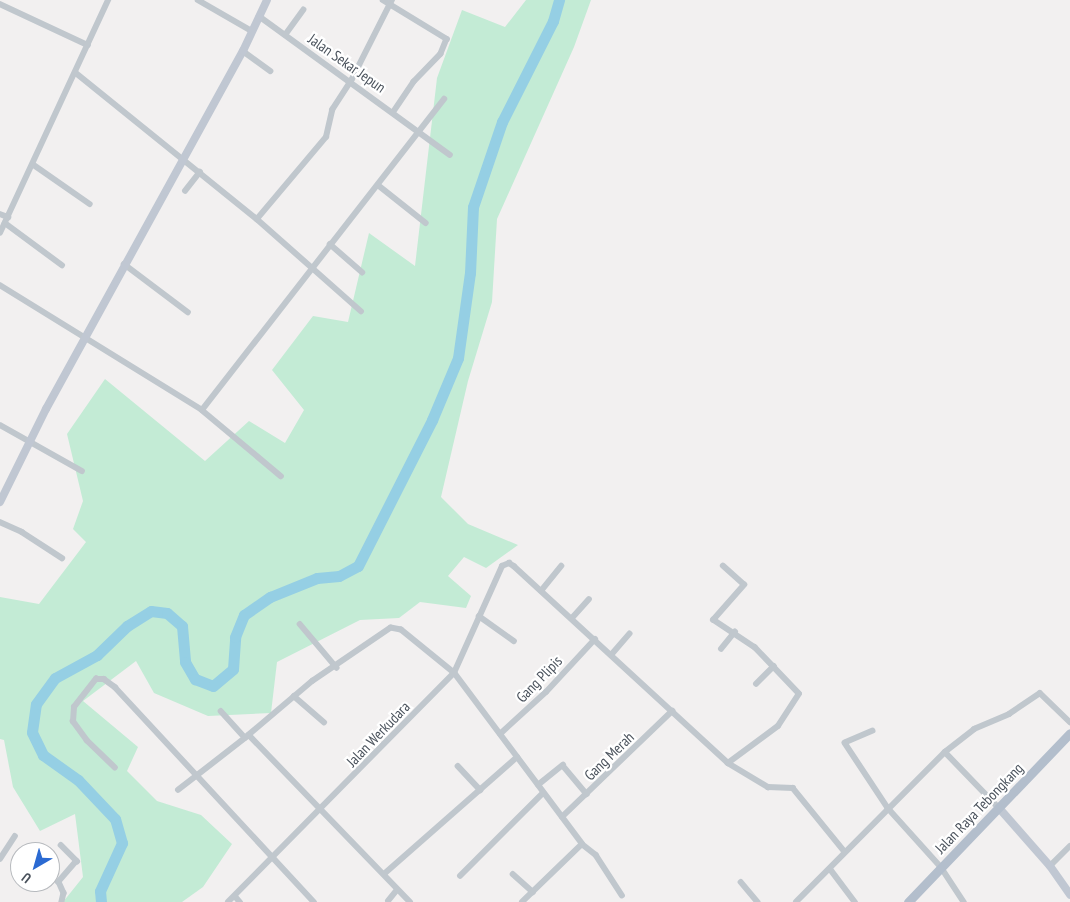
<!DOCTYPE html>
<style>
body{margin:0}
#map{position:relative;width:1070px;height:902px;overflow:hidden;background:#f2f0f0;font-family:"PT Sans Narrow",sans-serif}
div>[style]{position:absolute}
.green>*{inset:0;background:#c3ebd5}
.river>*{height:11px;margin:-5.5px;padding:0 5.5px;transform-origin:5.5px;border-radius:5.5px;background:#95cfe4}
.minor>*{height:5.5px;margin:-2.75px;padding:0 2.75px;transform-origin:2.75px;border-radius:2.75px;background:#c0c7cd}
.secondary>*{height:8px;margin:-4px;padding:0 4px;transform-origin:4px;border-radius:4px;background:#c0c7d2}
.primary>*{height:9px;margin:-4.5px;padding:0 4.5px;transform-origin:4.5px;border-radius:4.5px;background:#b3becc}
span{translate:-50% -50%;white-space:nowrap;text-align:center;line-height:1.15;-webkit-text-stroke:4.5px #fff;paint-order:stroke}
.street-label{font-size:15px;color:#4a525c}
.north{position:absolute;left:10px;top:842px;width:50px;height:50px;box-sizing:border-box;background:#fff;border:1px solid #b7babe;border-radius:50%;rotate:218deg;font-size:14px;font-weight:700;line-height:20px;text-align:center;color:#4a525c}
.north::after{content:'';display:block;margin:auto;width:18px;height:22px;background:#2b6ad2;clip-path:polygon(50% 0,100% 100%,50% 72%,0 100%)}
</style>
<div id="map">
<div class="green">
<div style="clip-path:polygon(526px 0,591px 0,574px 47px,497px 219px,492px 302px,468px 381px,441px 497px,468px 524px,518px 545px,486px 568px,464px 557px,448px 576px,471px 596px,466px 608px,420px 602px,399px 618px,360px 620px,277px 662px,271px 713px,208px 716px,154px 693px,136px 661px,83px 701px,138px 747px,127px 771px,157px 801px,201px 815px,232px 844px,203px 887px,182px 902px,63px 902px,83px 877px,75px 814px,40px 831px,13px 787px,4px 740px,0 739px,0 597px,39px 604px,86px 542px,73px 529px,83px 501px,67px 434px,105px 379px,205px 461px,249px 421px,285px 443px,304px 410px,272px 370px,313px 316px,348px 322px,369px 233px,415px 266px,437px 78px,462px 10px,505px 27px)"></div>
</div>
<div class="river">
<div style="left:101px;top:902px;width:11px;rotate:-95deg"></div>
<div style="left:100px;top:891px;width:53px;rotate:-65.4deg"></div>
<div style="left:122px;top:843px;width:25px;rotate:-106deg"></div>
<div style="left:115px;top:819px;width:54px;rotate:-133.5deg"></div>
<div style="left:78px;top:780px;width:43px;rotate:-144.5deg"></div>
<div style="left:43px;top:755px;width:25px;rotate:-116deg"></div>
<div style="left:32px;top:732px;width:28px;rotate:-82deg"></div>
<div style="left:36px;top:704px;width:32px;rotate:-54deg"></div>
<div style="left:55px;top:678px;width:48px;rotate:-28.7deg"></div>
<div style="left:97px;top:655px;width:42px;rotate:-44deg"></div>
<div style="left:127px;top:626px;width:28px;rotate:-32deg"></div>
<div style="left:151px;top:611px;width:16px;rotate:7deg"></div>
<div style="left:167px;top:613px;width:20px;rotate:41deg"></div>
<div style="left:182px;top:626px;width:36px;rotate:85deg"></div>
<div style="left:185px;top:662px;width:20px;rotate:60deg"></div>
<div style="left:195px;top:679px;width:19px;rotate:21deg"></div>
<div style="left:213px;top:686px;width:26px;rotate:-40deg"></div>
<div style="left:233px;top:669px;width:32px;rotate:-86deg"></div>
<div style="left:235px;top:637px;width:24px;rotate:-68deg"></div>
<div style="left:244px;top:615px;width:32px;rotate:-35deg"></div>
<div style="left:270px;top:597px;width:51px;rotate:-22deg"></div>
<div style="left:317px;top:578px;width:22px;rotate:-5deg"></div>
<div style="left:339px;top:576px;width:21px;rotate:-28deg"></div>
<div style="left:358px;top:566px;width:164px;rotate:-63.1deg"></div>
<div style="left:432px;top:420px;width:67px;rotate:-67.2deg"></div>
<div style="left:458px;top:358px;width:86px;rotate:-82deg"></div>
<div style="left:470px;top:273px;width:66px;rotate:-87.4deg"></div>
<div style="left:473px;top:207px;width:90px;rotate:-71.2deg"></div>
<div style="left:502px;top:122px;width:113px;rotate:-63.2deg"></div>
<div style="left:553px;top:21px;width:22px;rotate:-74deg"></div>
</div>
<div class="minor">
<div style="left:198px;top:0;width:62px;rotate:29.9deg"></div>
<div style="left:383px;top:0;width:75px;rotate:31.4deg"></div>
<div style="left:447px;top:39px;width:16px;rotate:112deg"></div>
<div style="left:441px;top:54px;width:39px;rotate:134deg"></div>
<div style="left:414px;top:82px;width:36px;rotate:124deg"></div>
<div style="left:0;top:4px;width:97px;rotate:25deg"></div>
<div style="left:259px;top:16px;width:236px;rotate:36deg"></div>
<div style="left:285px;top:35px;width:31px;rotate:-54deg"></div>
<div style="left:243px;top:51px;width:34px;rotate:36deg"></div>
<div style="left:76px;top:73px;width:233px;rotate:38.9deg"></div>
<div style="left:257px;top:219px;width:139px;rotate:41.5deg"></div>
<div style="left:34px;top:165px;width:68px;rotate:34.9deg"></div>
<div style="left:378px;top:185px;width:61px;rotate:38.4deg"></div>
<div style="left:185px;top:191px;width:24px;rotate:-52deg"></div>
<div style="left:0;top:214px;width:9px;rotate:21deg"></div>
<div style="left:257px;top:219px;width:107px;rotate:-49.9deg"></div>
<div style="left:326px;top:137px;width:28px;rotate:-77deg"></div>
<div style="left:332px;top:110px;width:35px;rotate:-57deg"></div>
<div style="left:351px;top:81px;width:91px;rotate:-63.2deg"></div>
<div style="left:5px;top:223px;width:71px;rotate:36.4deg"></div>
<div style="left:0;top:233px;width:257px;rotate:-65.1deg"></div>
<div style="left:330px;top:244px;width:43px;rotate:41.2deg"></div>
<div style="left:124px;top:264px;width:80px;rotate:36.9deg"></div>
<div style="left:0;top:285px;width:238px;rotate:31.7deg"></div>
<div style="left:202px;top:410px;width:103px;rotate:39.9deg"></div>
<div style="left:202px;top:410px;width:394px;rotate:-52.1deg"></div>
<div style="left:0;top:425px;width:94px;rotate:29.3deg"></div>
<div style="left:0;top:522px;width:24px;rotate:24deg"></div>
<div style="left:22px;top:532px;width:48px;rotate:33deg"></div>
<div style="left:541px;top:591px;width:32px;rotate:-51deg"></div>
<div style="left:479px;top:616px;width:43px;rotate:35.5deg"></div>
<div style="left:572px;top:618px;width:25px;rotate:-48deg"></div>
<div style="left:300px;top:624px;width:57px;rotate:49.9deg"></div>
<div style="left:721px;top:649px;width:22px;rotate:-51deg"></div>
<div style="left:611px;top:655px;width:28px;rotate:-49deg"></div>
<div style="left:756px;top:684px;width:25px;rotate:-45deg"></div>
<div style="left:294px;top:696px;width:40px;rotate:41deg"></div>
<div style="left:221px;top:711px;width:36px;rotate:48deg"></div>
<div style="left:873px;top:731px;width:30px;rotate:157deg"></div>
<div style="left:845px;top:743px;width:78px;rotate:56.5deg"></div>
<div style="left:888px;top:808px;width:79px;rotate:48.1deg"></div>
<div style="left:941px;top:867px;width:42px;rotate:56.7deg"></div>
<div style="left:500px;top:734px;width:62px;rotate:-42.4deg"></div>
<div style="left:546px;top:692px;width:72px;rotate:-47.2deg"></div>
<div style="left:945px;top:752px;width:78px;rotate:46deg"></div>
<div style="left:728px;top:763px;width:47px;rotate:31deg"></div>
<div style="left:768px;top:787px;width:25px;rotate:2deg"></div>
<div style="left:793px;top:788px;width:82px;rotate:50.9deg"></div>
<div style="left:458px;top:766px;width:33px;rotate:47deg"></div>
<div style="left:115px;top:768px;width:39px;rotate:-136deg"></div>
<div style="left:87px;top:741px;width:24px;rotate:-126deg"></div>
<div style="left:73px;top:722px;width:15px;rotate:-86deg"></div>
<div style="left:74px;top:707px;width:36px;rotate:-52deg"></div>
<div style="left:96px;top:679px;width:8px"></div>
<div style="left:104px;top:679px;width:14px;rotate:36deg"></div>
<div style="left:115px;top:687px;width:293px;rotate:47.2deg"></div>
<div style="left:565px;top:768px;width:34px;rotate:50deg"></div>
<div style="left:538px;top:785px;width:32px;rotate:-39deg"></div>
<div style="left:178px;top:790px;width:90px;rotate:-37.8deg"></div>
<div style="left:249px;top:735px;width:232px;rotate:46deg"></div>
<div style="left:562px;top:817px;width:153px;rotate:-43.9deg"></div>
<div style="left:582px;top:844px;width:214px;rotate:-126.8deg"></div>
<div style="left:454px;top:673px;width:117px;rotate:-65.8deg"></div>
<div style="left:502px;top:566px;width:8px;rotate:-23deg"></div>
<div style="left:509px;top:563px;width:6px;rotate:31deg"></div>
<div style="left:514px;top:566px;width:291px;rotate:42.6deg"></div>
<div style="left:728px;top:763px;width:62px;rotate:-36.5deg"></div>
<div style="left:778px;top:726px;width:38px;rotate:-57deg"></div>
<div style="left:799px;top:694px;width:64px;rotate:-133.7deg"></div>
<div style="left:755px;top:648px;width:50px;rotate:-146.3deg"></div>
<div style="left:713px;top:620px;width:47px;rotate:-48.5deg"></div>
<div style="left:744px;top:585px;width:28px;rotate:-138deg"></div>
<div style="left:582px;top:844px;width:18px;rotate:38deg"></div>
<div style="left:596px;top:855px;width:48px;rotate:57deg"></div>
<div style="left:61px;top:845px;width:23px;rotate:45deg"></div>
<div style="left:77px;top:861px;width:28px;rotate:131deg"></div>
<div style="left:59px;top:882px;width:12px;rotate:66deg"></div>
<div style="left:64px;top:893px;width:9px;rotate:103deg"></div>
<div style="left:0;top:859px;width:27px;rotate:-57deg"></div>
<div style="left:1050px;top:866px;width:28px;rotate:-45deg"></div>
<div style="left:831px;top:870px;width:40px;rotate:53deg"></div>
<div style="left:384px;top:874px;width:177px;rotate:-41.3deg"></div>
<div style="left:513px;top:874px;width:27px;rotate:42deg"></div>
<div style="left:460px;top:876px;width:117px;rotate:-45deg"></div>
<div style="left:741px;top:882px;width:26px;rotate:50deg"></div>
<div style="left:235px;top:896px;width:8px;rotate:50deg"></div>
<div style="left:388px;top:901px;width:14px;rotate:-51deg"></div>
<div style="left:228px;top:902px;width:322px;rotate:-45.4deg"></div>
<div style="left:454px;top:673px;width:68px;rotate:-140.9deg"></div>
<div style="left:401px;top:630px;width:10px;rotate:-169deg"></div>
<div style="left:391px;top:628px;width:94px;rotate:145.8deg"></div>
<div style="left:313px;top:681px;width:84px;rotate:139.8deg"></div>
<div style="left:522px;top:902px;width:83px;rotate:-44deg"></div>
<div style="left:796px;top:902px;width:211px;rotate:-45.2deg"></div>
<div style="left:945px;top:752px;width:37px;rotate:-38deg"></div>
<div style="left:974px;top:729px;width:38px;rotate:-23deg"></div>
<div style="left:1009px;top:714px;width:37px;rotate:-34deg"></div>
<div style="left:1040px;top:693px;width:42px;rotate:44deg"></div>
</div>
<div class="secondary">
<div style="left:0;top:502px;width:104px;rotate:-63.7deg"></div>
<div style="left:46px;top:409px;width:409px;rotate:-61.2deg"></div>
<div style="left:243px;top:51px;width:56px;rotate:-64.8deg"></div>
<div style="left:999px;top:808px;width:77px;rotate:48.7deg"></div>
<div style="left:1050px;top:866px;width:35px;rotate:55deg"></div>
</div>
<div class="primary">
<div style="left:908px;top:902px;width:234px;rotate:-46.2deg"></div>
</div>
<div class="street-label">
<span style="left:347px;top:63px;rotate:35deg">Jalan Sekar Jepun</span>
<span style="left:539px;top:679px;rotate:-46deg">Gang Plipis</span>
<span style="left:378px;top:734px;rotate:-46deg">Jalan Werkudara</span>
<span style="left:609px;top:756px;rotate:-44deg">Gang Merah</span>
<span style="left:979px;top:808px;rotate:-46deg">Jalan Raya Tebongkang</span>
</div>
<div class="north">U</div>
</div>
